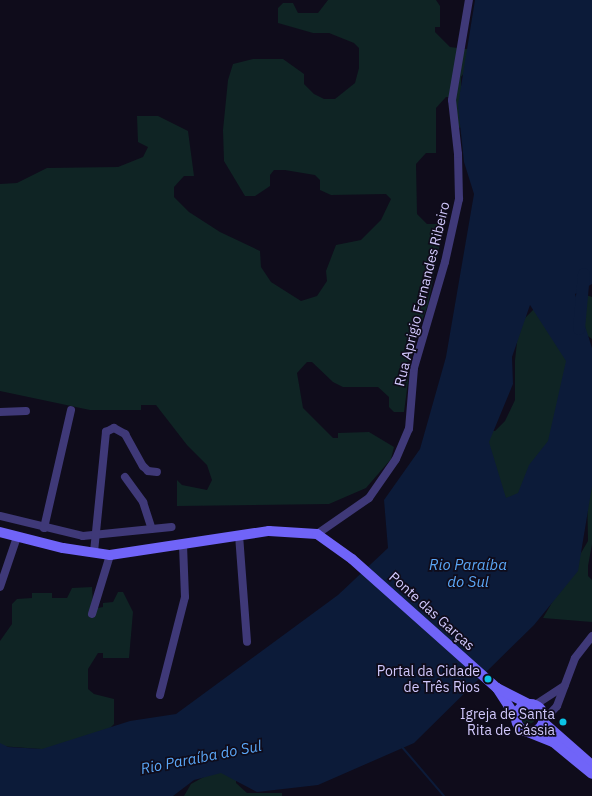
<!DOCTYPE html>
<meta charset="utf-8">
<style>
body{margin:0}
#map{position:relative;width:592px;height:796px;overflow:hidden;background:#0f0c1b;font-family:"IBM Plex Sans",sans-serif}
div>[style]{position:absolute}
.green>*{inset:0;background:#0f2424}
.round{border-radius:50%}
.water>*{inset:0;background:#0c1b39}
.stream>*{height:2px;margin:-1px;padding:0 1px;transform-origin:1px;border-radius:1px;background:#0c1b39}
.river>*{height:12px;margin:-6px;padding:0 6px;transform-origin:6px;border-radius:6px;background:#0c1b39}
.minor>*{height:8px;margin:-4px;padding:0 4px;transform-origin:4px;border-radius:4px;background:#3f3978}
.secondary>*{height:10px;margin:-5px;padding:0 5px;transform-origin:5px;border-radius:5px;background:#7064f8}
.secondary>.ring{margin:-5px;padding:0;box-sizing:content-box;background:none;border:10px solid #7064f8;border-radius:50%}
.dots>*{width:11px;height:11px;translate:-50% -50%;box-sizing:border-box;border:2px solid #0f0c1b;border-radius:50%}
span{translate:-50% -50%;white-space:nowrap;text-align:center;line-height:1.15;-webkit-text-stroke:3.5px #0f0c1b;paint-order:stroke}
.street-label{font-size:14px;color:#d1c8fc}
.poi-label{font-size:14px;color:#d1c8fc}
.right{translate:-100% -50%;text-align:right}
.water-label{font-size:15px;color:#5ba7f7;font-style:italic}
</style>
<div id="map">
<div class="green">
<div style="clip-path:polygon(328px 0,436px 0,440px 6px,440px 27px,435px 27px,435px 32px,450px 47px,481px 51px,461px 77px,461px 112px,466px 127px,456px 128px,451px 97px,446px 97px,436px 108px,436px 153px,426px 153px,416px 164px,417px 214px,427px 224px,437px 224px,442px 234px,428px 305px,413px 344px,404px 412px,394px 412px,389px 407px,389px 397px,378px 387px,343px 387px,333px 382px,312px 362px,307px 362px,297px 373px,303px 408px,333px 438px,338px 438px,338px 433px,369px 432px,394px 447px,391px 459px,366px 488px,329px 504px,177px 506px,177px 480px,182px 485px,207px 490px,212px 480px,207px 465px,187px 445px,156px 405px,141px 405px,141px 410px,90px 410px,0 391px,0 184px,17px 183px,47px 168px,118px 167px,143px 157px,148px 147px,138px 142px,137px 116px,158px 116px,188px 131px,194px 176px,184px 176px,174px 187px,174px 197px,189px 212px,220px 232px,260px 251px,261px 267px,271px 282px,301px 301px,317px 296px,327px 281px,326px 271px,336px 245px,361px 240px,381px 220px,391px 199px,386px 194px,331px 195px,320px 190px,320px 180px,315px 175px,285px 170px,274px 170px,270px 175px,270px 186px,255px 196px,245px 196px,224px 161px,223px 130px,228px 80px,233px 64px,253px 59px,283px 59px,304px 74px,304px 84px,314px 94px,324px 99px,335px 99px,355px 83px,359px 68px,359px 48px,354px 43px,329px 33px,313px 33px,278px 23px,278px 8px,283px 3px,293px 3px,298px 13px,318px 13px)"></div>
<div style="clip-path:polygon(580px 293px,592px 297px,592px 339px,585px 334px,580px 318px)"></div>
<div style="clip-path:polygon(534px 309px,570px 349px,561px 435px,501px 517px,485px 431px,495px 431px,505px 421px,515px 400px,515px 360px,519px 324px)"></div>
<div style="clip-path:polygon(592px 434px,592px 544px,588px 566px,588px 576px,592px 580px,592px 622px,543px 618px,588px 541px,587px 485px)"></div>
<div style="clip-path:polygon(92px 587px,93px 603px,98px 608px,103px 607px,103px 603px,113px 602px,118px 592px,123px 592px,133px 612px,129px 658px,103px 658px,103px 653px,98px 653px,88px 669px,88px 689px,94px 694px,114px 699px,114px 724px,104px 734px,54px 750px,0 746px,0 641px,12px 624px,12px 604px,17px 599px,32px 598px,32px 593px,52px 593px,52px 598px,67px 598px,72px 588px)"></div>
<div class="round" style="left:520px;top:708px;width:16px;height:16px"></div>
<div style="clip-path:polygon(211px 773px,236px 773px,236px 783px,247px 793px,282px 793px,282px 796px,184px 796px,191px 784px)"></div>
</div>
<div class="water">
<div style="clip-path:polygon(evenodd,475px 0,592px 0,592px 284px,575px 294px,592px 348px,592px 486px,578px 571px,534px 625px,414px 743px,318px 785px,257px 792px,221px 773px,194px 780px,173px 796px,0 796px,0 743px,8px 747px,42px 749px,130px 721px,176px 714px,338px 595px,388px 548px,384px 500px,420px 449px,446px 357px,474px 194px,464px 162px,458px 105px,475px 0,530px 305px,566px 361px,548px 441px,529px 465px,518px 493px,506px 498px,489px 442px,513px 384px,512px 357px,530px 305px)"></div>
</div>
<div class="stream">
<div style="left:402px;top:747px;width:65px;rotate:49.4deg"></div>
</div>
<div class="river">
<div style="left:579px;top:329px;width:55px;rotate:-84.8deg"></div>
</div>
<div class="minor">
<div style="left:0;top:412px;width:26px;rotate:-2deg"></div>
<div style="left:125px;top:477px;width:31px;rotate:54deg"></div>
<div style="left:143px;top:502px;width:28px;rotate:72deg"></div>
<div style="left:0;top:516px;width:85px;rotate:13.5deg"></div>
<div style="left:83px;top:536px;width:89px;rotate:-5.8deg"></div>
<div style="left:44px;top:528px;width:121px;rotate:-77.1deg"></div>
<div style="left:317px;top:534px;width:63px;rotate:-34.7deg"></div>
<div style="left:369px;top:498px;width:47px;rotate:-55.3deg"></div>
<div style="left:396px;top:459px;width:33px;rotate:-67deg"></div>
<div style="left:409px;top:429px;width:61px;rotate:-85.3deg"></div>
<div style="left:414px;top:368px;width:110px;rotate:-73.7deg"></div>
<div style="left:445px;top:262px;width:65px;rotate:-77.5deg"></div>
<div style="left:459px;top:199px;width:45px;rotate:-91.3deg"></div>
<div style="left:458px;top:154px;width:54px;rotate:-96.3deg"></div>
<div style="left:452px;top:100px;width:101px;rotate:-80.4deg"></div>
<div style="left:239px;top:535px;width:107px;rotate:85.7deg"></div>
<div style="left:94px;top:552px;width:121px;rotate:-84.3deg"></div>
<div style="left:106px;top:432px;width:9px;rotate:-27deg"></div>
<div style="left:114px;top:428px;width:13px;rotate:29deg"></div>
<div style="left:125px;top:434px;width:37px;rotate:61deg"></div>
<div style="left:143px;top:466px;width:7px;rotate:45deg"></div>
<div style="left:148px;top:471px;width:9px;rotate:6deg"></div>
<div style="left:0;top:587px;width:53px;rotate:-71.2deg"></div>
<div style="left:92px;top:614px;width:62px;rotate:-73deg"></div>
<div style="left:160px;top:695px;width:101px;rotate:-75.7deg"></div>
<div style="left:185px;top:597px;width:52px;rotate:-92.2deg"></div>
<div style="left:535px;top:705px;width:35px;rotate:-33deg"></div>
<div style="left:544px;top:720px;width:19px;rotate:-47deg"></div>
<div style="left:557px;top:706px;width:51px;rotate:-69.4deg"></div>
<div style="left:575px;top:658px;width:28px;rotate:-52deg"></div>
</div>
<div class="secondary">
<div style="left:0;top:532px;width:65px;rotate:14.3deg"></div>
<div style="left:63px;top:548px;width:48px;rotate:8.5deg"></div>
<div style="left:110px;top:555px;width:161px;rotate:-8.6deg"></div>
<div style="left:269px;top:531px;width:48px;rotate:3.6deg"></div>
<div style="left:317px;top:534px;width:43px;rotate:35.5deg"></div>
<div style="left:352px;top:559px;width:194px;rotate:41.7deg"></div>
<div style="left:497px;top:688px;width:37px;rotate:57deg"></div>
<div style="left:497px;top:688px;width:37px;rotate:27deg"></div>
<div class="ring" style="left:516px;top:704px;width:18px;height:18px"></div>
<div style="left:543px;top:722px;width:65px;rotate:41.3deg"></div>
<div style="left:528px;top:732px;width:27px;rotate:22deg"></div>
<div style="left:553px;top:742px;width:50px;rotate:39.4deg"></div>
</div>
<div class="dots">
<div style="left:488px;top:679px;background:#0bc4e6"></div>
<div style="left:563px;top:722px;background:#0bc4e6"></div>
</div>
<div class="street-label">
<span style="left:422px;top:294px;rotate:-76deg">Rua Aprigio Fernandes Ribeiro</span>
<span style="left:432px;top:611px;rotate:42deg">Ponte das Garças</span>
</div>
<div class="poi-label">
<span class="right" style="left:480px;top:679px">Portal da Cidade<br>de Três Rios</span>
<span class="right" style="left:555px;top:722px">Igreja de Santa<br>Rita de Cássia</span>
</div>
<div class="water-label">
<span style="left:468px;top:573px">Rio Paraíba<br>do Sul</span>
<span style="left:201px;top:757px;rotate:-11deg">Rio Paraíba do Sul</span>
</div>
</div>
